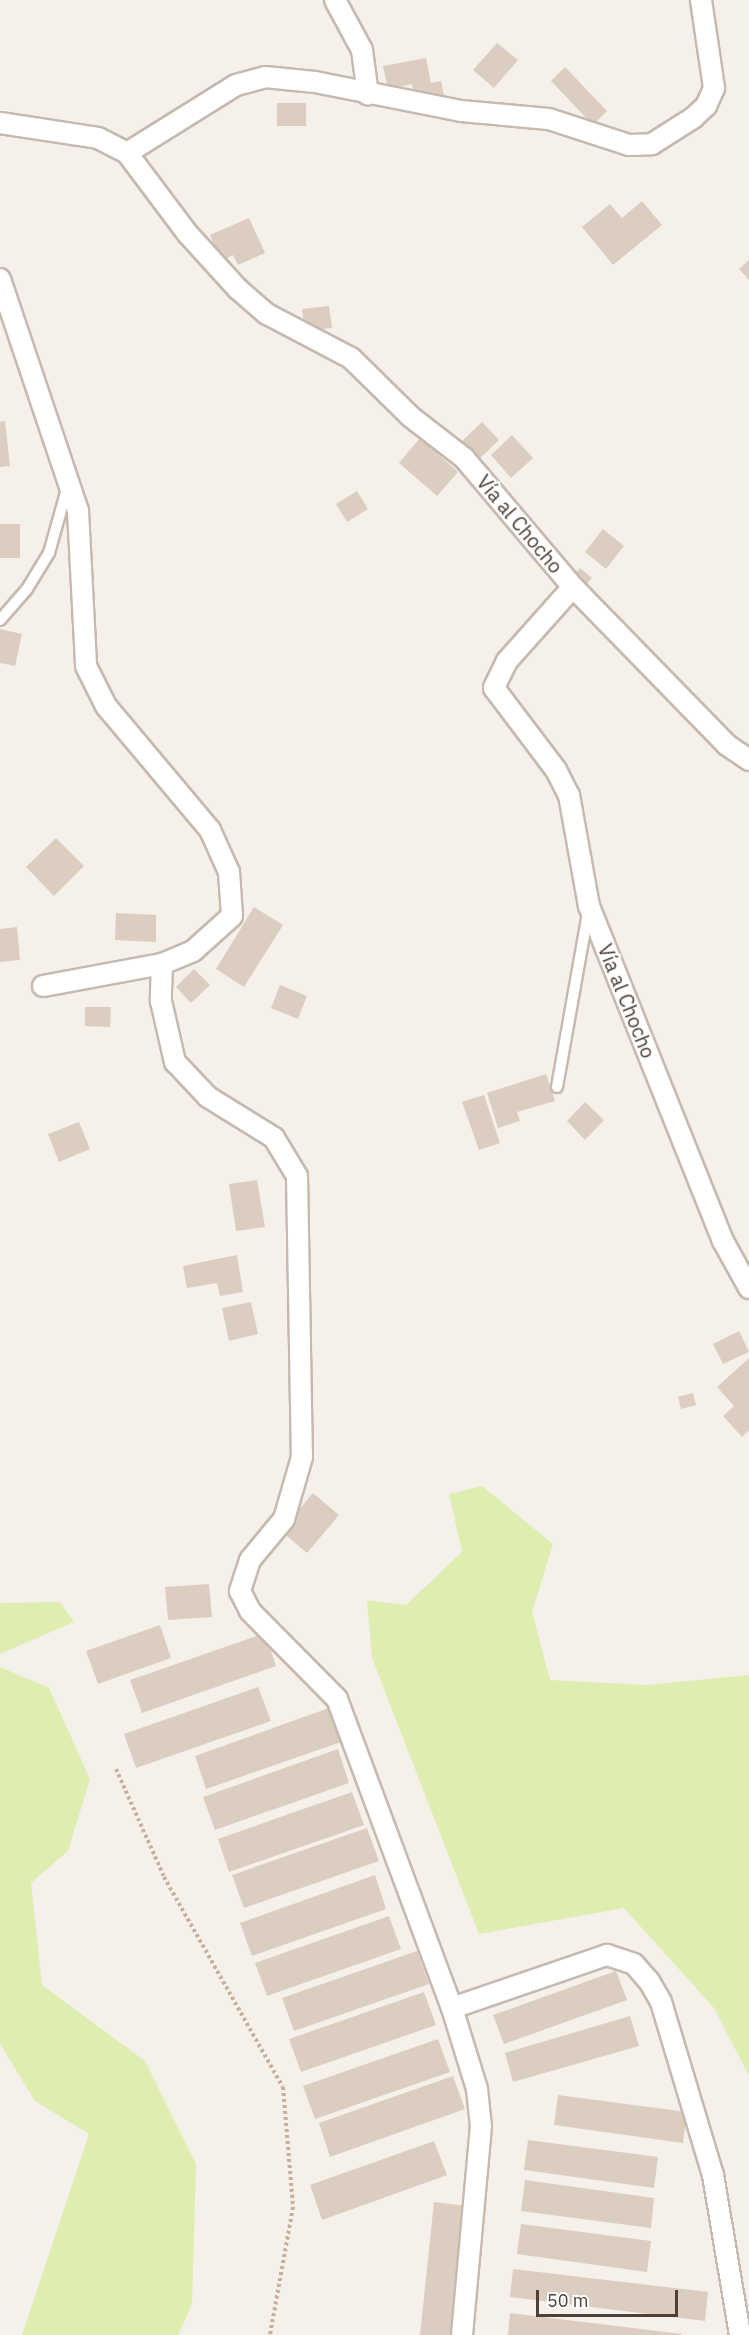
<!DOCTYPE html>
<meta charset="utf-8">
<style>
body{margin:0}
#map{position:relative;width:749px;height:2335px;overflow:hidden;background:#f6f0ea;font-family:"IBM Plex Sans",sans-serif}
div>[style]{position:absolute}
.green>*{inset:0;background:#ddeeb0}
.building>*{inset:0;background:#dccdc1}
.path>*{height:4px;margin-top:-2px;transform-origin:0;background:repeating-linear-gradient(90deg,#c6af9b 0 3px,transparent 0 6px)}
.roads{filter:drop-shadow(2px 0 #c6b9ae) drop-shadow(-2px 0 #c6b9ae) drop-shadow(0 2px #c6b9ae) drop-shadow(0 -2px #c6b9ae)}
.service>*{height:10px;margin:-5px;padding:0 5px;transform-origin:5px;border-radius:5px;background:#fff}
.minor>*{height:20px;margin:-10px;padding:0 10px;transform-origin:10px;border-radius:10px;background:#fff}
span{translate:-50% -50%;white-space:nowrap;text-align:center;line-height:1.15;-webkit-text-stroke:4.5px #fff;paint-order:stroke}
.street-label{font-size:20px;color:#4c4037}
.scale{position:absolute;left:536px;top:2290px;width:142px;height:27px;box-sizing:border-box;border:3px solid #4c4037;border-top:0;padding-left:8px;font-size:18px;line-height:21px;white-space:nowrap;color:#4c4037;-webkit-text-stroke:4px #fff;paint-order:stroke}
</style>
<div id="map">
<div class="green">
<div style="clip-path:polygon(482px 1486px,553px 1544px,532px 1612px,550px 1680px,646px 1685px,749px 1675px,749px 2076px,714px 2008px,624px 1908px,479px 1934px,372px 1658px,367px 1600px,406px 1605px,462px 1552px,449px 1494px)"></div>
<div style="clip-path:polygon(60px 1602px,74px 1622px,0 1654px,0 1603px)"></div>
<div style="clip-path:polygon(0 1667px,49px 1688px,90px 1779px,68px 1851px,31px 1883px,42px 1985px,145px 2061px,196px 2164px,192px 2304px,178px 2335px,22px 2335px,89px 2134px,35px 2101px,0 2044px)"></div>
</div>
<div class="building">
<div style="clip-path:polygon(497px 43px,518px 60px,494px 88px,473px 70px)"></div>
<div style="clip-path:polygon(426px 58px,431px 83px,441px 81px,444px 95px,415px 101px,412px 84px,388px 89px,383px 66px)"></div>
<div style="clip-path:polygon(565px 67px,607px 111px,593px 125px,551px 81px)"></div>
<div style="clip-path:polygon(277px 103px,306px 103px,306px 126px,277px 126px)"></div>
<div style="clip-path:polygon(642px 201px,662px 225px,613px 265px,582px 227px,610px 204px,622px 218px)"></div>
<div style="clip-path:polygon(249px 218px,265px 253px,238px 265px,233px 255px,221px 261px,210px 235px)"></div>
<div style="clip-path:polygon(749px 260px,749px 280px,739px 269px)"></div>
<div style="clip-path:polygon(329px 306px,332px 328px,305px 331px,302px 309px)"></div>
<div style="clip-path:polygon(5px 421px,10px 466px,0 467px,0 422px)"></div>
<div style="clip-path:polygon(482px 422px,499px 440px,477px 461px,460px 443px)"></div>
<div style="clip-path:polygon(512px 435px,533px 458px,511px 478px,491px 455px)"></div>
<div style="clip-path:polygon(420px 438px,458px 472px,437px 496px,399px 463px)"></div>
<div style="clip-path:polygon(357px 491px,368px 509px,347px 522px,336px 504px)"></div>
<div style="clip-path:polygon(0 524px,20px 524px,20px 558px,0 558px)"></div>
<div style="clip-path:polygon(603px 529px,624px 546px,606px 569px,585px 552px)"></div>
<div style="clip-path:polygon(580px 568px,592px 578px,583px 588px,572px 578px)"></div>
<div style="clip-path:polygon(0 629px,22px 634px,15px 666px,0 663px)"></div>
<div style="clip-path:polygon(56px 838px,84px 866px,54px 896px,26px 867px)"></div>
<div style="clip-path:polygon(254px 907px,283px 925px,244px 987px,216px 969px)"></div>
<div style="clip-path:polygon(116px 913px,156px 915px,156px 942px,115px 940px)"></div>
<div style="clip-path:polygon(17px 927px,20px 960px,0 962px,0 929px)"></div>
<div style="clip-path:polygon(194px 969px,210px 985px,191px 1003px,176px 987px)"></div>
<div style="clip-path:polygon(280px 985px,307px 996px,298px 1019px,271px 1008px)"></div>
<div style="clip-path:polygon(85px 1007px,111px 1007px,110px 1027px,85px 1026px)"></div>
<div style="clip-path:polygon(546px 1074px,555px 1101px,517px 1112px,520px 1121px,498px 1128px,487px 1093px)"></div>
<div style="clip-path:polygon(484px 1095px,500px 1143px,479px 1150px,462px 1102px)"></div>
<div style="clip-path:polygon(585px 1102px,604px 1120px,585px 1140px,567px 1121px)"></div>
<div style="clip-path:polygon(79px 1122px,90px 1149px,59px 1162px,48px 1134px)"></div>
<div style="clip-path:polygon(257px 1180px,265px 1227px,236px 1231px,229px 1184px)"></div>
<div style="clip-path:polygon(237px 1255px,243px 1292px,220px 1296px,217px 1283px,187px 1288px,183px 1266px)"></div>
<div style="clip-path:polygon(251px 1302px,258px 1334px,229px 1341px,222px 1308px)"></div>
<div style="clip-path:polygon(739px 1331px,749px 1352px,723px 1364px,713px 1344px)"></div>
<div style="clip-path:polygon(749px 1358px,749px 1430px,742px 1437px,723px 1416px,734px 1406px,717px 1387px)"></div>
<div style="clip-path:polygon(693px 1393px,696px 1405px,681px 1409px,678px 1397px)"></div>
<div style="clip-path:polygon(313px 1493px,339px 1515px,307px 1553px,281px 1531px)"></div>
<div style="clip-path:polygon(209px 1584px,212px 1617px,168px 1620px,165px 1587px)"></div>
<div style="clip-path:polygon(160px 1625px,171px 1658px,98px 1684px,86px 1651px)"></div>
<div style="clip-path:polygon(265px 1633px,276px 1666px,142px 1713px,130px 1680px)"></div>
<div style="clip-path:polygon(258px 1687px,271px 1721px,136px 1768px,124px 1734px)"></div>
<div style="clip-path:polygon(329px 1708px,341px 1742px,206px 1789px,195px 1756px)"></div>
<div style="clip-path:polygon(338px 1749px,349px 1783px,215px 1830px,203px 1797px)"></div>
<div style="clip-path:polygon(352px 1792px,364px 1825px,229px 1872px,218px 1839px)"></div>
<div style="clip-path:polygon(367px 1828px,379px 1861px,244px 1908px,232px 1875px)"></div>
<div style="clip-path:polygon(375px 1875px,386px 1909px,252px 1956px,240px 1923px)"></div>
<div style="clip-path:polygon(389px 1916px,401px 1949px,267px 1996px,255px 1963px)"></div>
<div style="clip-path:polygon(417px 1951px,429px 1984px,294px 2031px,282px 1998px)"></div>
<div style="clip-path:polygon(616px 1971px,627px 2000px,504px 2044px,493px 2015px)"></div>
<div style="clip-path:polygon(424px 1992px,436px 2025px,301px 2072px,289px 2039px)"></div>
<div style="clip-path:polygon(630px 2016px,639px 2046px,513px 2082px,505px 2053px)"></div>
<div style="clip-path:polygon(438px 2039px,450px 2072px,315px 2119px,303px 2086px)"></div>
<div style="clip-path:polygon(453px 2076px,465px 2109px,330px 2157px,319px 2123px)"></div>
<div style="clip-path:polygon(558px 2095px,687px 2112px,683px 2143px,554px 2125px)"></div>
<div style="clip-path:polygon(528px 2140px,658px 2157px,654px 2188px,524px 2170px)"></div>
<div style="clip-path:polygon(434px 2141px,447px 2175px,322px 2220px,310px 2185px)"></div>
<div style="clip-path:polygon(525px 2180px,654px 2198px,651px 2228px,521px 2211px)"></div>
<div style="clip-path:polygon(434px 2202px,467px 2206px,453px 2335px,420px 2335px)"></div>
<div style="clip-path:polygon(521px 2224px,651px 2241px,647px 2272px,517px 2254px)"></div>
<div style="clip-path:polygon(513px 2269px,708px 2292px,705px 2321px,510px 2297px)"></div>
<div style="clip-path:polygon(510px 2313px,682px 2334px,682px 2335px,508px 2335px)"></div>
</div>
<div class="path">
<div style="left:116px;top:1769px;width:118px;rotate:66deg"></div>
<div style="left:164px;top:1877px;width:241px;rotate:60.5deg"></div>
<div style="left:283px;top:2087px;width:120px;rotate:85.2deg"></div>
<div style="left:293px;top:2207px;width:130px;rotate:100.2deg"></div>
</div>
<div class="roads">
<div class="service">
<div style="left:0;top:620px;width:41px;rotate:-48.9deg"></div>
<div style="left:27px;top:589px;width:42px;rotate:-58.6deg"></div>
<div style="left:49px;top:553px;width:66px;rotate:-74.3deg"></div>
<div style="left:557px;top:1087px;width:177px;rotate:-79.9deg"></div>
</div>
<div class="minor">
<div style="left:335px;top:0;width:57px;rotate:61.6deg"></div>
<div style="left:362px;top:50px;width:45px;rotate:82.4deg"></div>
<div style="left:0;top:123px;width:99px;rotate:8.7deg"></div>
<div style="left:98px;top:138px;width:33px;rotate:27deg"></div>
<div style="left:127px;top:153px;width:128px;rotate:-32deg"></div>
<div style="left:236px;top:85px;width:30px;rotate:-15deg"></div>
<div style="left:265px;top:77px;width:50px;rotate:5.7deg"></div>
<div style="left:315px;top:82px;width:149px;rotate:11.2deg"></div>
<div style="left:461px;top:111px;width:88px;rotate:5.2deg"></div>
<div style="left:549px;top:119px;width:84px;rotate:18deg"></div>
<div style="left:629px;top:145px;width:23px;rotate:-2deg"></div>
<div style="left:652px;top:144px;width:49px;rotate:-32.4deg"></div>
<div style="left:693px;top:118px;width:18px;rotate:-43deg"></div>
<div style="left:706px;top:106px;width:20px;rotate:-66deg"></div>
<div style="left:714px;top:88px;width:89px;rotate:-98.4deg"></div>
<div style="left:127px;top:153px;width:100px;rotate:53.1deg"></div>
<div style="left:187px;top:233px;width:76px;rotate:47.7deg"></div>
<div style="left:238px;top:289px;width:38px;rotate:41deg"></div>
<div style="left:267px;top:314px;width:95px;rotate:27.6deg"></div>
<div style="left:351px;top:358px;width:84px;rotate:44.5deg"></div>
<div style="left:411px;top:417px;width:67px;rotate:37.7deg"></div>
<div style="left:464px;top:458px;width:169px;rotate:49.8deg"></div>
<div style="left:573px;top:587px;width:221px;rotate:45.7deg"></div>
<div style="left:727px;top:745px;width:27px;rotate:34deg"></div>
<div style="left:0;top:279px;width:245px;rotate:71.4deg"></div>
<div style="left:78px;top:511px;width:155px;rotate:87deg"></div>
<div style="left:86px;top:666px;width:45px;rotate:63.4deg"></div>
<div style="left:106px;top:706px;width:162px;rotate:50deg"></div>
<div style="left:210px;top:830px;width:46px;rotate:65.7deg"></div>
<div style="left:229px;top:872px;width:44px;rotate:86.1deg"></div>
<div style="left:232px;top:916px;width:52px;rotate:138.1deg"></div>
<div style="left:193px;top:951px;width:34px;rotate:157deg"></div>
<div style="left:162px;top:964px;width:37px;rotate:92deg"></div>
<div style="left:161px;top:1001px;width:63px;rotate:77.1deg"></div>
<div style="left:175px;top:1062px;width:48px;rotate:46.7deg"></div>
<div style="left:208px;top:1097px;width:78px;rotate:31.8deg"></div>
<div style="left:274px;top:1138px;width:44px;rotate:58.8deg"></div>
<div style="left:297px;top:1176px;width:281px;rotate:89deg"></div>
<div style="left:302px;top:1457px;width:65px;rotate:106.2deg"></div>
<div style="left:284px;top:1519px;width:53px;rotate:129.7deg"></div>
<div style="left:250px;top:1560px;width:33px;rotate:108deg"></div>
<div style="left:240px;top:1591px;width:22px;rotate:63deg"></div>
<div style="left:250px;top:1611px;width:124px;rotate:45.3deg"></div>
<div style="left:337px;top:1699px;width:330px;rotate:69.6deg"></div>
<div style="left:452px;top:2008px;width:85px;rotate:72.8deg"></div>
<div style="left:477px;top:2089px;width:37px;rotate:84deg"></div>
<div style="left:481px;top:2126px;width:210px;rotate:95.2deg"></div>
<div style="left:573px;top:587px;width:99px;rotate:131.7deg"></div>
<div style="left:507px;top:661px;width:30px;rotate:116deg"></div>
<div style="left:494px;top:688px;width:103px;rotate:52.9deg"></div>
<div style="left:556px;top:770px;width:28px;rotate:63deg"></div>
<div style="left:569px;top:795px;width:113px;rotate:79.8deg"></div>
<div style="left:589px;top:906px;width:361px;rotate:68.2deg"></div>
<div style="left:723px;top:1241px;width:54px;rotate:61deg"></div>
<div style="left:43px;top:986px;width:121px;rotate:-10.5deg"></div>
<div style="left:452px;top:2008px;width:164px;rotate:-18.9deg"></div>
<div style="left:607px;top:1955px;width:28px;rotate:18deg"></div>
<div style="left:634px;top:1964px;width:23px;rotate:49deg"></div>
<div style="left:649px;top:1981px;width:24px;rotate:60deg"></div>
<div style="left:661px;top:2002px;width:181px;rotate:73.3deg"></div>
<div style="left:713px;top:2175px;width:162px;rotate:80.4deg"></div>
</div>
</div>
<div class="street-label">
<span style="left:520px;top:524px;rotate:50deg">Vía al Chocho</span>
<span style="left:627px;top:1001px;rotate:68deg">Vía al Chocho</span>
</div>
<div class="scale">50 m</div>
</div>
